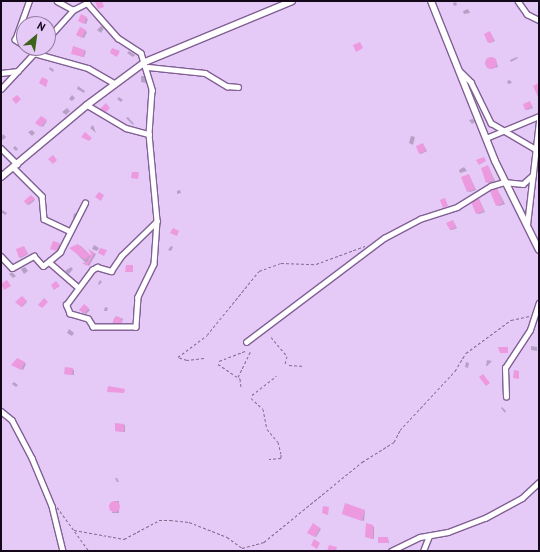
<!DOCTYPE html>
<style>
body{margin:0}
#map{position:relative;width:540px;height:552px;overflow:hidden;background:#e5c9f7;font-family:"PT Sans",sans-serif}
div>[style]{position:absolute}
.shadow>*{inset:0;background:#0003}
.building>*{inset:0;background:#ed99e0}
.round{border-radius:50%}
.path>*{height:1px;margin-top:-0.5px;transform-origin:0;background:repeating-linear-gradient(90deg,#816c8d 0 3px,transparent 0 5px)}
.roads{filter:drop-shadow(1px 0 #816094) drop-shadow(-1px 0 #816094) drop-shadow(0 1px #816094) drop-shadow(0 -1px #816094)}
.street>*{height:4.5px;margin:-2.25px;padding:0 2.25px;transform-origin:2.25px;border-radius:2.25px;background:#fff}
.secondary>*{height:6px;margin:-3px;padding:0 3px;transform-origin:3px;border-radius:3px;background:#fff}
span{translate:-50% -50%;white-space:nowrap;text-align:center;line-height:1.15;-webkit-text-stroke:3px #e5c9f7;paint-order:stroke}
.frame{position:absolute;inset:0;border:2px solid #14071a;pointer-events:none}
.north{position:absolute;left:16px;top:16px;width:40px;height:40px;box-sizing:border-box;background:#e5c9f7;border:1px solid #917b9f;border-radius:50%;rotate:29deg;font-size:11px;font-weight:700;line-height:16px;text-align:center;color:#14071a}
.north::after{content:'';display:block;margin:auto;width:14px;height:18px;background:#3e621a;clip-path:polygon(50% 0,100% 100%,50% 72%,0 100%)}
</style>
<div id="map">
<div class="shadow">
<div style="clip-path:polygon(456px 2px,457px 5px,454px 6px,453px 3px)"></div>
<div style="clip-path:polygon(468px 9px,470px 13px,464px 14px,463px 11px)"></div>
<div style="clip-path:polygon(81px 16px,88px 19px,86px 24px,79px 21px)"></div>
<div style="clip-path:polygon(101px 26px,104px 28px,101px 33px,97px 30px)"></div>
<div style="clip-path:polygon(81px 28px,87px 32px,84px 38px,77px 34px)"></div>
<div style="clip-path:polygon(490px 32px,495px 41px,490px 43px,485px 34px)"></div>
<div style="clip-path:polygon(74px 47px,86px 51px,84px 57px,74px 54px)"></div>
<div style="clip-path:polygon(129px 51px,135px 55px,133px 57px,127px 53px)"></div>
<div style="clip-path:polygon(495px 58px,498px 67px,490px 69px,485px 62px)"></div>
<div style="clip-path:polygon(518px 58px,511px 62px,510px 60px,517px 57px)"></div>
<div style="clip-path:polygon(50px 67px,54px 70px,53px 72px,49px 69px)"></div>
<div style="clip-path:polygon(141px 76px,145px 76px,146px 83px,141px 82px)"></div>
<div style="clip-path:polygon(510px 80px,512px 83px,508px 84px,507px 81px)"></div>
<div style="clip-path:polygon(78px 86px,85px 91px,84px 93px,77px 89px)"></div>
<div style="clip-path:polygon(72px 95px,75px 98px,72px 101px,69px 99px)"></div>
<div style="clip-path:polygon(119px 97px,123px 100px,121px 102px,117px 99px)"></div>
<div style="clip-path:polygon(530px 102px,533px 108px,527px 110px,526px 109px)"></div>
<div style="clip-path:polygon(67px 108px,70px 111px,66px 115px,62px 112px)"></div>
<div style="clip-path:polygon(41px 117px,47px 121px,43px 127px,37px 122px)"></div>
<div style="clip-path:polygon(128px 117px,134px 124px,133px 125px,126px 118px)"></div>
<div style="clip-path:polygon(473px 119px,475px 122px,472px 124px,469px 120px)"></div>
<div style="clip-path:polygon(93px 125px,96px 133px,90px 128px)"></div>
<div style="clip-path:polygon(32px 130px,35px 133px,32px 136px,28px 132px)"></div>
<div style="clip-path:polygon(3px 134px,6px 137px,3px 140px,1px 138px)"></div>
<div style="clip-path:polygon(411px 136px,415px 137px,413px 145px,409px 143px)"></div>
<div style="clip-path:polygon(423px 144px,427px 151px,421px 154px,420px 153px)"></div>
<div style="clip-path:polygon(15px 146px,18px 149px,16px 151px,13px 148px)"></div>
<div style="clip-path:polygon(488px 166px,495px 181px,489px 183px,487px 182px)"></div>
<div style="clip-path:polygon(464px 167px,467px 171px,460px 173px,459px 170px)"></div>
<div style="clip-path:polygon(469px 175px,476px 190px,470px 192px,468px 191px)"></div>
<div style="clip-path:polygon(497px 189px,505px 204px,499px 206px,497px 205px)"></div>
<div style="clip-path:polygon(180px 190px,181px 193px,177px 194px,177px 191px)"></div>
<div style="clip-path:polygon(33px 197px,35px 200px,29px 205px,25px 201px)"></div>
<div style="clip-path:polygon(478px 197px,485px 212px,479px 214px,477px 213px)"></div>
<div style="clip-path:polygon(2px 210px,7px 213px,5px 215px,1px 212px)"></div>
<div style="clip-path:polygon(74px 213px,77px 214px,76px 219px,73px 218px)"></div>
<div style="clip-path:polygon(453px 221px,457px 228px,452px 230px,450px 230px)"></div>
<div style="clip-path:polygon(54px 242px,60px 245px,58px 251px,51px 248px)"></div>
<div style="clip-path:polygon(94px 245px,99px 248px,97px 251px,92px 249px)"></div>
<div style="clip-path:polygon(81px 246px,91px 256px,91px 252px,96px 254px,89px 266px,71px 248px)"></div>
<div style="clip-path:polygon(171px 246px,173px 247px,171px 251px,168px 250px)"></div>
<div style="clip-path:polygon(24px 247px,28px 254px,21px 258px,20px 257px)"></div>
<div style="clip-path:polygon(25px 267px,28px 271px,24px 274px,21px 269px)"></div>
<div style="clip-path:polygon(71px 267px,73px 269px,69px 274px,65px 271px)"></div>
<div style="clip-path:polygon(12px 272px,16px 276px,13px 278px,9px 274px)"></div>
<div style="clip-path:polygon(100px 280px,102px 282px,99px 285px,98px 284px)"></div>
<div style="clip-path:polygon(23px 298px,27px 302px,22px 307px,21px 306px)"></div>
<div style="clip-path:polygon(85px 306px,90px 310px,86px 314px,84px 313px)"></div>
<div style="clip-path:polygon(105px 307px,108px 308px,107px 311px,104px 311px)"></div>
<div style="clip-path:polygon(116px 316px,123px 319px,121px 325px,112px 324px)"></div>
<div style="clip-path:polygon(69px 329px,74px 333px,72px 336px,67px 333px)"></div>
<div style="clip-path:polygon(531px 346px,537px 347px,537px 351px,531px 350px)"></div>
<div style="clip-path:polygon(18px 359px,26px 364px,23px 370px,13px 365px)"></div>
<div style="clip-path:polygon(487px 360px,492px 361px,487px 366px,486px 366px)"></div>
<div style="clip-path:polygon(466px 362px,469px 363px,468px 368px,465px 367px)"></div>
<div style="clip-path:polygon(66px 368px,74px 370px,74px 375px,66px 374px)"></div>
<div style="clip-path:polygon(14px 382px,18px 385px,16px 387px,12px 384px)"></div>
<div style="clip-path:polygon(502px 407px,506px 411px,505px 413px,501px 408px)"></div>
<div style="clip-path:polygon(116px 424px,125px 425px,125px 432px,116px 431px)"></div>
<div style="clip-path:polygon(115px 478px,117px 478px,119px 482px,117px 482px)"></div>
<div style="clip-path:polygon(114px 501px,119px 501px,119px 513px,112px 513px)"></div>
<div style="clip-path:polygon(365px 511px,364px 521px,345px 515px)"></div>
<div style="clip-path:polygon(313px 525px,321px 529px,316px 537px,309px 533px)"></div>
<div style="clip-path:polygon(373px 526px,374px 527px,374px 539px,367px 537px)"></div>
<div style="clip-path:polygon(379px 538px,388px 538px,389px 543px,380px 543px)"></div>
</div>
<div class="building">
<div style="clip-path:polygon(102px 1px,104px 7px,98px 9px,95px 2px)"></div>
<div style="clip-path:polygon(81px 14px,87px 17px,84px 24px,78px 21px)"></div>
<div style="clip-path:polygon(80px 27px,86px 30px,82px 38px,76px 35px)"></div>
<div style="clip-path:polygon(490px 31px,494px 41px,488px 43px,484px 34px)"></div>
<div style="clip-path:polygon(360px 42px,363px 48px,356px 52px,353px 45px)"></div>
<div style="clip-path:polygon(73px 46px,85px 50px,83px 57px,71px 54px)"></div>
<div style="clip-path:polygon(112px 48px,120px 51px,117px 57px,110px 53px)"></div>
<div class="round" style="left:485px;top:57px;width:12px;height:12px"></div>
<div style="clip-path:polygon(42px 77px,48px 80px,46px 87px,39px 83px)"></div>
<div style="clip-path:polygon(539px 83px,539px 99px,533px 86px)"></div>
<div style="clip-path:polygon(17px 95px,21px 99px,16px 104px,12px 99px)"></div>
<div style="clip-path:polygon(530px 101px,532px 107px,525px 110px,523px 104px)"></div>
<div style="clip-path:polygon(106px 103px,110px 108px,104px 114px,100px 109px)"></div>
<div style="clip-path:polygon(41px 116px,47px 120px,41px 127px,35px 123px)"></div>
<div style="clip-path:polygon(85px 132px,92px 138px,89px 141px,81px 137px)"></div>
<div style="clip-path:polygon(423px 143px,426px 151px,419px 154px,416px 146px)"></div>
<div style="clip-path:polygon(53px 155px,57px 160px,53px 164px,48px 159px)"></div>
<div style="clip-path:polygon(484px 157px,486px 161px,479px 165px,476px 160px)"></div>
<div style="clip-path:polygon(488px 165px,494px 180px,486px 183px,481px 168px)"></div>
<div style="clip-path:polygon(132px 172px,139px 172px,138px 179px,131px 178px)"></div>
<div style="clip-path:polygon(469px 174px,475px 189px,467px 192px,461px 177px)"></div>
<div style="clip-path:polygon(497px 188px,503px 203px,496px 206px,490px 191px)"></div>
<div style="clip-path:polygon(99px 192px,104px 195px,101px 201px,95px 197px)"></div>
<div style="clip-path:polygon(31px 195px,35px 199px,27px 205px,24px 201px)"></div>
<div style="clip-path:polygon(478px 196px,484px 211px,476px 214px,470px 199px)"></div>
<div style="clip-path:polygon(445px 198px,448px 206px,443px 208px,440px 200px)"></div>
<div style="clip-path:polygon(453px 220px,456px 227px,450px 230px,446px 223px)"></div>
<div style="clip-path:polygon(173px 228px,179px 231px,177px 236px,170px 233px)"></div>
<div style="clip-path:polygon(53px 241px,60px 243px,56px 251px,50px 249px)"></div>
<div style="clip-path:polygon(78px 244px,90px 255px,85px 260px,69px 248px)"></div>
<div style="clip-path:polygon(24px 246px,28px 254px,19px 258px,16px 249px)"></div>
<div style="clip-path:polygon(100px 248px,107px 250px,104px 256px,98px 253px)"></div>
<div style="clip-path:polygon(88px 249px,95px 253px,87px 266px,82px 263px,87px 262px,91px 254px)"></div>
<div style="clip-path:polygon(126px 265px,133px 265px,133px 272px,125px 272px)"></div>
<div style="clip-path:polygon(7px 280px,11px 286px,4px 290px,1px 284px)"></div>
<div style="clip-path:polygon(56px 281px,60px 286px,54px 290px,51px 285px)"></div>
<div style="clip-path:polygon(22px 296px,27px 301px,21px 307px,15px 302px)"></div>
<div style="clip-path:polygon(44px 298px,48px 302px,42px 308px,38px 305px)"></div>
<div style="clip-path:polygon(84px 304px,89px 308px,84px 314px,79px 310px)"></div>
<div class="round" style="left:112.5px;top:316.5px;width:9px;height:9px"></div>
<div style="clip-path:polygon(498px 347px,508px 347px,508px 353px,500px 353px)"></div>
<div style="clip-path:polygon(17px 358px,25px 362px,21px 370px,11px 365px)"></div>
<div style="clip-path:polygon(65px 367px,73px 368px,72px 375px,64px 374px)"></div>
<div style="clip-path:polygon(514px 370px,519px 371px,519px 379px,513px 378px)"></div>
<div style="clip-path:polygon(483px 374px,490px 383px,486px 386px,479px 377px)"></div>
<div style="clip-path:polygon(108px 386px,125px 389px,124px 393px,107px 392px)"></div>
<div style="clip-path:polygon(115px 423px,124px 424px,124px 432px,115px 431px)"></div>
<div class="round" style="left:108.5px;top:500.5px;width:11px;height:11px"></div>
<div style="clip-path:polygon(345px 503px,365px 510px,362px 521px,342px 514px)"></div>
<div style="clip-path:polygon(323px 506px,329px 507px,328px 515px,322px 513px)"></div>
<div style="clip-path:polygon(313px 523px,320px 528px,315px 537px,307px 533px)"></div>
<div style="clip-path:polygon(366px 523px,373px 525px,373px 539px,365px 537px)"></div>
<div style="clip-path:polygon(378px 537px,388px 537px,388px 543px,378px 543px)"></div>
<div style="clip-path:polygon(314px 539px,320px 543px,317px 549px,311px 545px)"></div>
<div style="clip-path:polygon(329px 545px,337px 547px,336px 551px,327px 551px)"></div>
</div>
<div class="path">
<div style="left:271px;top:337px;width:25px;rotate:50deg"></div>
<div style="left:287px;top:356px;width:8px;rotate:104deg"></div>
<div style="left:204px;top:358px;width:17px;rotate:173deg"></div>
<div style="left:187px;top:360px;width:9px;rotate:-162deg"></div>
<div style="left:178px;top:357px;width:36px;rotate:-37deg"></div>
<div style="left:207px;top:335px;width:82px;rotate:-50.9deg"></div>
<div style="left:259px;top:271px;width:23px;rotate:-20deg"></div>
<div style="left:281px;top:263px;width:35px;rotate:2deg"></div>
<div style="left:316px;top:264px;width:52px;rotate:-20.2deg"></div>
<div style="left:219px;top:361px;width:30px;rotate:-21deg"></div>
<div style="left:218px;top:364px;width:27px;rotate:34deg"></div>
<div style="left:240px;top:379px;width:8px;rotate:83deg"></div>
<div style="left:289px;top:365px;width:15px;rotate:4deg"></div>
<div style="left:238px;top:377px;width:28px;rotate:-64deg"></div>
<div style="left:252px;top:395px;width:31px;rotate:-38deg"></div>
<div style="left:251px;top:398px;width:16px;rotate:43deg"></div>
<div style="left:263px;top:409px;width:20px;rotate:79deg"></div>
<div style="left:267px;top:429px;width:17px;rotate:50deg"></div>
<div style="left:278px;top:442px;width:12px;rotate:76deg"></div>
<div style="left:281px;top:454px;width:4px;rotate:90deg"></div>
<div style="left:281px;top:458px;width:12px;rotate:175deg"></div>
<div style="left:57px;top:507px;width:54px;rotate:54deg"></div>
<div style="left:74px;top:530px;width:51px;rotate:10.2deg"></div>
<div style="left:124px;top:539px;width:40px;rotate:-28deg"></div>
<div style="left:159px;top:520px;width:11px"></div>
<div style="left:170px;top:520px;width:19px;rotate:6deg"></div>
<div style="left:189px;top:522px;width:41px;rotate:21.5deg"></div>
<div style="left:227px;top:537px;width:19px;rotate:36deg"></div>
<div style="left:242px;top:548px;width:23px;rotate:-15deg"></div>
<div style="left:264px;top:542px;width:127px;rotate:-39.2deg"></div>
<div style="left:362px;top:462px;width:38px;rotate:-32deg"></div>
<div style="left:394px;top:442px;width:13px;rotate:-63deg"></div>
<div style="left:400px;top:430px;width:81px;rotate:-47deg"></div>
<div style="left:455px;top:371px;width:21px;rotate:-59deg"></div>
<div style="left:466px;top:353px;width:56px;rotate:-36.3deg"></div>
<div style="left:511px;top:320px;width:19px;rotate:-12deg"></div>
</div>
<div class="roads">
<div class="street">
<div style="left:57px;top:1px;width:18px;rotate:29deg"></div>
<div style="left:73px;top:10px;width:16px;rotate:-27deg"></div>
<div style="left:87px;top:3px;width:47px;rotate:48.5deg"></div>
<div style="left:118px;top:38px;width:27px;rotate:33deg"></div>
<div style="left:141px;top:53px;width:39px;rotate:73deg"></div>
<div style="left:152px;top:90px;width:44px;rotate:93.9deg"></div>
<div style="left:149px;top:134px;width:87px;rotate:84.7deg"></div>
<div style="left:157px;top:221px;width:43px;rotate:94deg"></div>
<div style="left:154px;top:264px;width:37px;rotate:116deg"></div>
<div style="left:138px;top:297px;width:30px;rotate:94deg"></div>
<div style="left:136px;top:327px;width:43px;rotate:180deg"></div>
<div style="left:93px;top:327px;width:9px;rotate:-122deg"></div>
<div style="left:88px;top:319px;width:19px;rotate:-164deg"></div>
<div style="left:70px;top:314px;width:10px;rotate:-114deg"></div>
<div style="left:66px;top:305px;width:44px;rotate:-53.4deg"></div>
<div style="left:92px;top:270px;width:6px;rotate:-31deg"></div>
<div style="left:97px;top:267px;width:15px;rotate:16deg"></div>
<div style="left:111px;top:271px;width:18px;rotate:-56deg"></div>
<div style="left:121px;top:256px;width:50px;rotate:-44.2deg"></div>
<div style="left:518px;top:1px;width:16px;rotate:55deg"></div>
<div style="left:527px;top:14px;width:13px;rotate:27deg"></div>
<div style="left:48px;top:38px;width:38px;rotate:-48deg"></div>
<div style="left:24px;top:46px;width:11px;rotate:-146deg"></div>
<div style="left:15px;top:40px;width:41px;rotate:-70.3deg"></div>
<div style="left:29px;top:48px;width:8px;rotate:23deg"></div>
<div style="left:34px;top:53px;width:56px;rotate:15.5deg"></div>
<div style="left:88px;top:68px;width:30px;rotate:30deg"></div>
<div style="left:148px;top:67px;width:57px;rotate:6deg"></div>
<div style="left:205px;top:73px;width:26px;rotate:31deg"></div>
<div style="left:227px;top:86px;width:11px;rotate:5deg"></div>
<div style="left:460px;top:71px;width:16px;rotate:45deg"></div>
<div style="left:471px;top:82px;width:46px;rotate:64deg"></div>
<div style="left:491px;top:123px;width:56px;rotate:30.3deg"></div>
<div style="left:1px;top:73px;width:17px;rotate:-7deg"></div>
<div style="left:1px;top:89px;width:56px;rotate:-47.2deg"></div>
<div style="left:87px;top:105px;width:45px;rotate:30.5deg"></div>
<div style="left:126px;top:128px;width:24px;rotate:15deg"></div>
<div style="left:486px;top:138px;width:57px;rotate:-22.5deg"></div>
<div style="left:1px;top:148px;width:23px;rotate:45deg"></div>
<div style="left:13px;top:167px;width:41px;rotate:45deg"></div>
<div style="left:42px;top:196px;width:23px;rotate:85deg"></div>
<div style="left:44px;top:219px;width:29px;rotate:25deg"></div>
<div style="left:527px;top:225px;width:105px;rotate:-83.4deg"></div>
<div style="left:1px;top:256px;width:16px;rotate:47deg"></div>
<div style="left:12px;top:268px;width:25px;rotate:-29deg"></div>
<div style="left:34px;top:256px;width:13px;rotate:48deg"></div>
<div style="left:43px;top:266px;width:22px;rotate:-39deg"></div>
<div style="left:60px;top:252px;width:55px;rotate:-63deg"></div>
<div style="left:49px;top:262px;width:38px;rotate:41deg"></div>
<div style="left:246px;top:342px;width:173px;rotate:-37deg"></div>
<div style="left:384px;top:238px;width:41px;rotate:-27.8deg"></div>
<div style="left:420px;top:219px;width:39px;rotate:-18deg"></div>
<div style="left:457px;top:207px;width:40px;rotate:-32deg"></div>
<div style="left:491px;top:186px;width:14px;rotate:-17deg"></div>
<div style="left:504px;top:182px;width:19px;rotate:6deg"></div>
<div style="left:523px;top:184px;width:13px;rotate:-42deg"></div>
<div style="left:506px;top:397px;width:29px;rotate:-92deg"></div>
<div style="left:505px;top:368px;width:45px;rotate:-56.7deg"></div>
<div style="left:530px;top:330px;width:28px;rotate:-72deg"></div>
<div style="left:1px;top:411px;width:14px;rotate:39deg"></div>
<div style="left:12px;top:420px;width:43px;rotate:62.2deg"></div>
<div style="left:32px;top:458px;width:52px;rotate:67.4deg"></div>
<div style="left:52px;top:506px;width:46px;rotate:76.3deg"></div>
<div style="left:391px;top:551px;width:32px;rotate:-26deg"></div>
<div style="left:420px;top:537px;width:28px;rotate:-10deg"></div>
<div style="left:448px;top:532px;width:40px;rotate:-21deg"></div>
<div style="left:485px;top:518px;width:42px;rotate:-28.4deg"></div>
<div style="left:522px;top:498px;width:23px;rotate:-43deg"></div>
<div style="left:423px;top:551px;width:16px;rotate:-68deg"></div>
</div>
<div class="secondary">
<div style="left:431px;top:1px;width:172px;rotate:68.2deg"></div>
<div style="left:495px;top:161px;width:99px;rotate:63.7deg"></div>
<div style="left:1px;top:177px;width:112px;rotate:-39.9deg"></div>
<div style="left:87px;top:105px;width:72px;rotate:-36.6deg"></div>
<div style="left:145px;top:62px;width:159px;rotate:-22.5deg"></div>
</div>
</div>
<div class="frame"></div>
<div class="north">N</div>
</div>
